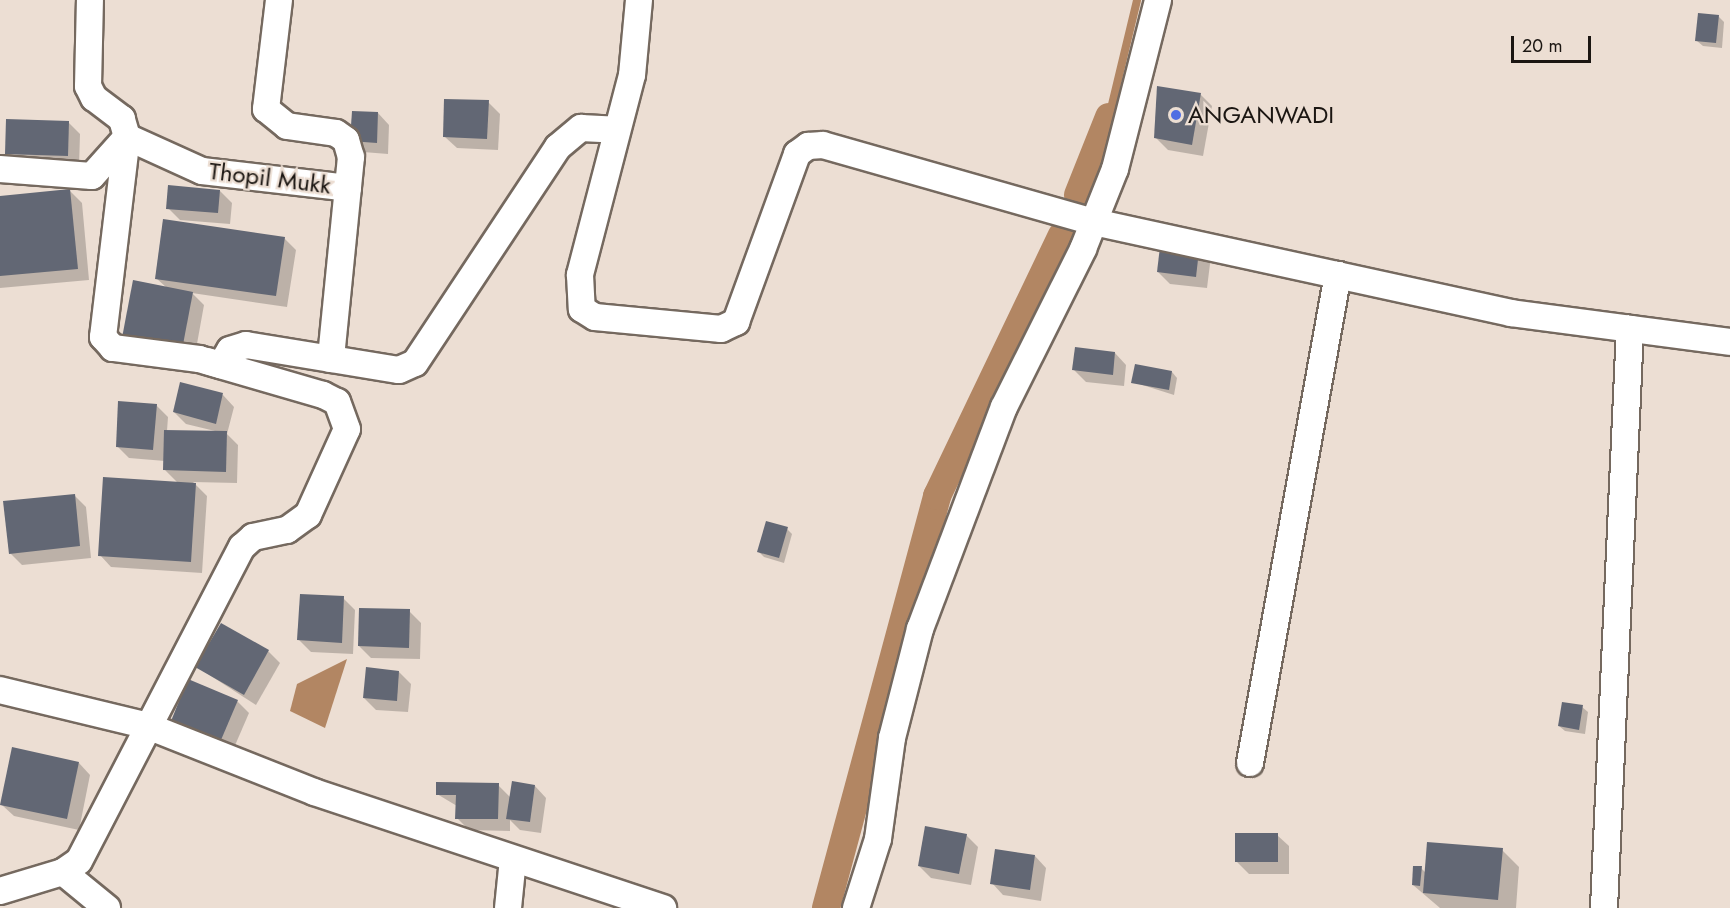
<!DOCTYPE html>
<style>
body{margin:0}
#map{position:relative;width:1730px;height:908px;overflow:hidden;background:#ecded3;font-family:Jost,sans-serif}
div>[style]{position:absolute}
.water>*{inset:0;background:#b28663}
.shadow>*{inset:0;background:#0003}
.stream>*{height:8px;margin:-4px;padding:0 4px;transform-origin:4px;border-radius:4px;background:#b28663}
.canal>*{height:28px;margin:-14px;padding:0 14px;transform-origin:14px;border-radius:14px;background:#b28663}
.building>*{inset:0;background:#626774}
.roads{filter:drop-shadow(2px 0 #75695f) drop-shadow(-2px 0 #75695f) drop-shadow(0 2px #75695f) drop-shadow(0 -2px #75695f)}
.street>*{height:26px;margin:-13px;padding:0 13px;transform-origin:13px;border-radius:13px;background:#fff}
.dots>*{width:16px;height:16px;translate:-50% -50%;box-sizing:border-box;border:3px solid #ecded3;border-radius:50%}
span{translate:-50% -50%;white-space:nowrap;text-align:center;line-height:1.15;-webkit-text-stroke:4.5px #ecded3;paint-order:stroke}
.poi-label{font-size:24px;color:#1b1612}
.left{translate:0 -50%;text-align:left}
.street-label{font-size:24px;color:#1b1612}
.scale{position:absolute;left:1511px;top:36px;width:80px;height:27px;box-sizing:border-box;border:3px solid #1b1612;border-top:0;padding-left:8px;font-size:18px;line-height:21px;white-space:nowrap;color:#1b1612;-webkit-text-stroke:4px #ecded3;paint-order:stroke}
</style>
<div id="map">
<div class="water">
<div style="clip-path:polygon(347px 659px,325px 728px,290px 711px,297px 684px)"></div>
</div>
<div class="shadow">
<div style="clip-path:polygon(1718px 16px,1724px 22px,1722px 48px,1703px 46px,1697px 41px)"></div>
<div style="clip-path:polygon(1200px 94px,1212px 106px,1203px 156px,1168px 150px,1156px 138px)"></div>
<div style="clip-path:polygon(488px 102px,500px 114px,498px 150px,457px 148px,445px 137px)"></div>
<div style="clip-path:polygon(378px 113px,389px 125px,388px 154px,363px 152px,351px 140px)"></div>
<div style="clip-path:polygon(68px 122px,80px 134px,79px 167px,19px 165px,7px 153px)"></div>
<div style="clip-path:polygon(70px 191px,82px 203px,89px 280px,0 288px,0 197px)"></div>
<div style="clip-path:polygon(220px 191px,232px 203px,230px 224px,180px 220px,168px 208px)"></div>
<div style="clip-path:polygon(284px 238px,296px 250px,287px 307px,192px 293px,204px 305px,193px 366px,135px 354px,167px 288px,156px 278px)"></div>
<div style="clip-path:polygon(1162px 239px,1211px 256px,1207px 288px,1170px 284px,1158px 272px)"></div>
<div style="clip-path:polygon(1115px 353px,1126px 365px,1124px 386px,1086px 382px,1074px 370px)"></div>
<div style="clip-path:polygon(1172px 372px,1177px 378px,1174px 395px,1133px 382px)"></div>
<div style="clip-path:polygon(223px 395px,234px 407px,227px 434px,238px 445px,237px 483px,193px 482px,207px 496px,202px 573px,111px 567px,100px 555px,178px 483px,165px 470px,165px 461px,129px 458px,117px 446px,156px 405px,168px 417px,167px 431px,215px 431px,186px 424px,174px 412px)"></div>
<div style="clip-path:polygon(74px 495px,86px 507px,91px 558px,22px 565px,10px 553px)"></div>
<div style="clip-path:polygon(787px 529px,792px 534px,784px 563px,764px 557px,759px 552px)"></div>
<div style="clip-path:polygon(343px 598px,355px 610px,353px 654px,311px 652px,299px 640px)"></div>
<div style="clip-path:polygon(409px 611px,421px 623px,420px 659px,371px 658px,359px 646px)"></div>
<div style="clip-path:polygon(268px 651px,280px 663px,256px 705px,197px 667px)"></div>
<div style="clip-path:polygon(399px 672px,411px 684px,408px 712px,376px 710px,364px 698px)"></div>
<div style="clip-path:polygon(237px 701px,249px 713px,230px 757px,182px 737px)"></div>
<div style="clip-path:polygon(1582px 707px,1588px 712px,1585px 734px,1565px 731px,1559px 726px)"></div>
<div style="clip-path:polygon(79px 763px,90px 775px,79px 830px,14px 816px,2px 805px)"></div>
<div style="clip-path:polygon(498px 785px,511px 798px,535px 786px,546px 798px,541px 833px,520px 830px,510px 820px,510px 831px,469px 830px,457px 818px,457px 806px,437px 794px)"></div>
<div style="clip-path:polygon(966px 835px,978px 847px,971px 885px,931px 878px,919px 866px)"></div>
<div style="clip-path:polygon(1277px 835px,1289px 846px,1289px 874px,1249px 874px,1237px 862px)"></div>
<div style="clip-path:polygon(1502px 850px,1519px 867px,1516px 908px,1440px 908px,1413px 885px,1421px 868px,1426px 873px)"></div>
<div style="clip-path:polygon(1035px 856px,1046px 868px,1041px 901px,1003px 895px,992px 883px)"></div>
</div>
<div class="stream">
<div style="left:1109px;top:117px;width:120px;rotate:-76.5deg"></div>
</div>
<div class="canal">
<div style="left:1078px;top:195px;width:84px;rotate:-68.3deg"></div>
<div style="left:826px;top:908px;width:427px;rotate:-74.9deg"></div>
<div style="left:937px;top:496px;width:289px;rotate:-64.4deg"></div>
</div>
<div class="building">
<div style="clip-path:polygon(1698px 13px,1719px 15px,1716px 43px,1695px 41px)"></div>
<div style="clip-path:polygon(1157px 86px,1201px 93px,1192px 145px,1154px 138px)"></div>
<div style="clip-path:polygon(444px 99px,489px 100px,487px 139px,443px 137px)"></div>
<div style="clip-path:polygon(352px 111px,378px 112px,377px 143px,350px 141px)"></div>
<div style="clip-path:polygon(6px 119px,69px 121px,68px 156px,5px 154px)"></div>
<div style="clip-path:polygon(168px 185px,220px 190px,218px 213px,166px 209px)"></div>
<div style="clip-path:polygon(70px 189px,78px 269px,0 276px,0 196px)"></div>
<div style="clip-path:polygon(163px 219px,285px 237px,276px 296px,155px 279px)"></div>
<div style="clip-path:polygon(1161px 238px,1200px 242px,1196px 277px,1157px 272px)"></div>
<div style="clip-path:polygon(133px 280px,193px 292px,181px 355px,121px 343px)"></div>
<div style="clip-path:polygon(1075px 347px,1115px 352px,1113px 375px,1072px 370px)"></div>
<div style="clip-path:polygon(1135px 364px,1172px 371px,1169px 390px,1131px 383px)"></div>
<div style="clip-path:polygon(180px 382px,223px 393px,216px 424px,173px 412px)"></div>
<div style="clip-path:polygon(118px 401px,157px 404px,153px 450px,116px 447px)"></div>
<div style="clip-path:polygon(164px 430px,227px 431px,226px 472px,163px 470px)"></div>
<div style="clip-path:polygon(103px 477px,196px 483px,191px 562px,98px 556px)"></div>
<div style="clip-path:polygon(75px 494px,80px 546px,9px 554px,3px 501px)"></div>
<div style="clip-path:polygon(766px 521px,788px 527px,779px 558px,757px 552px)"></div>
<div style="clip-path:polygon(300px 594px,344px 596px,342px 643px,297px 640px)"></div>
<div style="clip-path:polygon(359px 608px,410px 609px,409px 648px,358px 646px)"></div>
<div style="clip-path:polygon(221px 623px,269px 650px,244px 695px,195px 667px)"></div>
<div style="clip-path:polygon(366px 667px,399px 671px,397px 701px,363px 698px)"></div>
<div style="clip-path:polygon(188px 679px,238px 700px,218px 747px,169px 726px)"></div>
<div style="clip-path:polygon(1562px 702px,1583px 705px,1579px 730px,1558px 726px)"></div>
<div style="clip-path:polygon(12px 747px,79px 762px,67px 819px,0 805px)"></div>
<div style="clip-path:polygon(512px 781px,535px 785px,530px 822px,506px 819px)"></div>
<div style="clip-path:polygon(436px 782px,499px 783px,498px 819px,455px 819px,456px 795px,436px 795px)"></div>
<div style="clip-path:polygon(925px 826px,967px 834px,959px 874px,918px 866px)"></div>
<div style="clip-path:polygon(1235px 833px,1278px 833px,1278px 862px,1235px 862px)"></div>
<div style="clip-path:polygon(1427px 842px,1503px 848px,1498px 900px,1423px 893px)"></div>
<div style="clip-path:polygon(995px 849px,1035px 855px,1030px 890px,990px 884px)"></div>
<div style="clip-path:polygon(1413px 866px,1422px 866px,1420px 886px,1412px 885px)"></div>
</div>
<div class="roads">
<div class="street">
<div style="left:279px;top:0;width:110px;rotate:96.8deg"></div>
<div style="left:266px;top:109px;width:27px;rotate:39deg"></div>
<div style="left:287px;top:126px;width:49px;rotate:8.1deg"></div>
<div style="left:336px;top:133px;width:12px;rotate:35deg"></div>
<div style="left:346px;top:140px;width:18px;rotate:74deg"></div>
<div style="left:351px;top:157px;width:203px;rotate:95.7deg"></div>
<div style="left:639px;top:0;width:75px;rotate:95.3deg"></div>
<div style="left:632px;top:75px;width:207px;rotate:104.6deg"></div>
<div style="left:580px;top:275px;width:34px;rotate:87deg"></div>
<div style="left:582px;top:309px;width:15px;rotate:32deg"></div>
<div style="left:595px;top:317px;width:127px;rotate:5.4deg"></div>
<div style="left:721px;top:329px;width:17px;rotate:-25deg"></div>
<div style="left:736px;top:322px;width:179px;rotate:-70deg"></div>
<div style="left:797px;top:154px;width:14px;rotate:-36deg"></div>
<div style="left:808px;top:146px;width:15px;rotate:-4deg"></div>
<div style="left:823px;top:145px;width:282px;rotate:15.9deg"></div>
<div style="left:1094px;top:222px;width:427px;rotate:12.3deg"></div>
<div style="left:1511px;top:313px;width:221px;rotate:7.5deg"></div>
<div style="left:0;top:169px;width:92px;rotate:4.4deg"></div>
<div style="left:92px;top:176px;width:52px;rotate:-48.1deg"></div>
<div style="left:127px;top:137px;width:82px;rotate:24.4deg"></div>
<div style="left:202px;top:171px;width:147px;rotate:6.6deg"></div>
<div style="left:207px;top:361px;width:15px;rotate:16deg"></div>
<div style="left:221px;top:365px;width:17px;rotate:-59deg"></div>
<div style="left:230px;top:350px;width:17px;rotate:-17deg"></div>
<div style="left:246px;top:345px;width:155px;rotate:9.3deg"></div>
<div style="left:399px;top:370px;width:17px;rotate:-24deg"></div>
<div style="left:415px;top:363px;width:259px;rotate:-56.5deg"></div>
<div style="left:558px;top:147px;width:30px;rotate:-40deg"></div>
<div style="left:581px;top:128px;width:35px;rotate:3deg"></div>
<div style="left:0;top:690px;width:149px;rotate:13.6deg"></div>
<div style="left:145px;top:725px;width:182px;rotate:21.6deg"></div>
<div style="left:314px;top:792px;width:368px;rotate:18.4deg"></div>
<div style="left:1250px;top:763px;width:496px;rotate:-79.8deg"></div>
<div style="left:63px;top:872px;width:57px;rotate:39.3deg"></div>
<div style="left:0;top:891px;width:66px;rotate:-16.8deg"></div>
<div style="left:63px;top:872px;width:19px;rotate:-35deg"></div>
<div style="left:79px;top:861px;width:354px;rotate:-62.6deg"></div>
<div style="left:242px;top:547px;width:15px;rotate:-42deg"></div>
<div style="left:253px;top:537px;width:35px;rotate:-12deg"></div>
<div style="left:287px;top:530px;width:26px;rotate:-36deg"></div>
<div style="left:308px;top:515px;width:94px;rotate:-65.6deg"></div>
<div style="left:347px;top:429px;width:29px;rotate:-110deg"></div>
<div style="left:337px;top:402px;width:16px;rotate:-153deg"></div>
<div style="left:323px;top:395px;width:129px;rotate:-163.8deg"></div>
<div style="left:199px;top:359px;width:87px;rotate:-172.7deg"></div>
<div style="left:113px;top:348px;width:15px;rotate:-132deg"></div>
<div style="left:103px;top:337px;width:201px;rotate:-83.2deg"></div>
<div style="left:127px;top:137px;width:19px;rotate:-106deg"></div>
<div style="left:122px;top:119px;width:35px;rotate:-143deg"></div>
<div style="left:94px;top:98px;width:13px;rotate:-117deg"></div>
<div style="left:88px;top:86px;width:86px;rotate:-88.7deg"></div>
<div style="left:508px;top:908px;width:49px;rotate:-84.2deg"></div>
<div style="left:856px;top:908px;width:72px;rotate:-72.3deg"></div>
<div style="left:878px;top:839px;width:102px;rotate:-82.1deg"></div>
<div style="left:892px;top:738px;width:113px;rotate:-75.6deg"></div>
<div style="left:920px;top:629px;width:237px;rotate:-69.3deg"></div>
<div style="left:1004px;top:407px;width:177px;rotate:-63.4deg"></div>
<div style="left:1083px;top:249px;width:86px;rotate:-68.2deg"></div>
<div style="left:1115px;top:169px;width:174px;rotate:-75.7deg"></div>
<div style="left:1604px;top:908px;width:580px;rotate:-87.43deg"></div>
</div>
</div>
<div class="dots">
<div style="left:1176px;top:115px;background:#506ee3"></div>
</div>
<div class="poi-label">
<span class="left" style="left:1188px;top:115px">ANGANWADI</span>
</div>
<div class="street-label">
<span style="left:270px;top:178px;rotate:7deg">Thopil Mukk</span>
</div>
<div class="scale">20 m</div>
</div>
